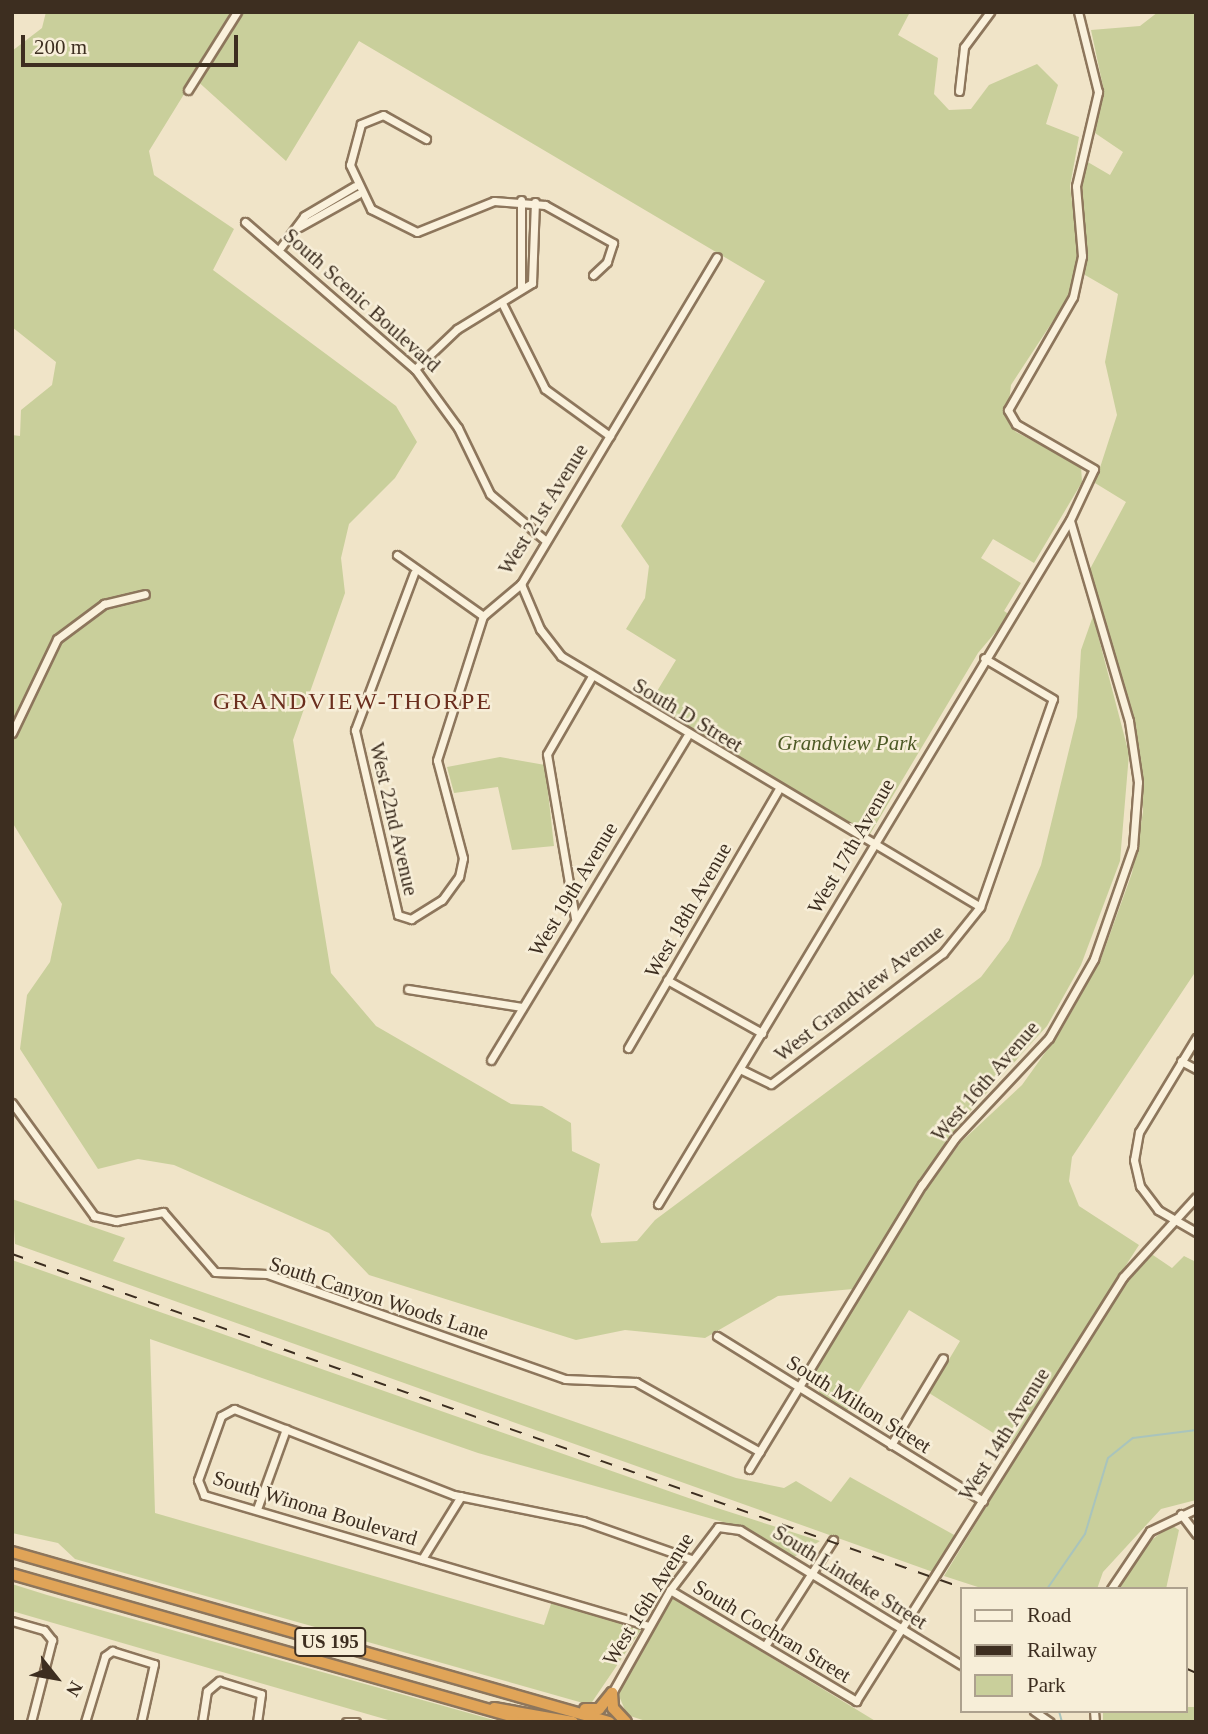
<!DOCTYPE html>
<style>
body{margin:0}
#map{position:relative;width:1208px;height:1734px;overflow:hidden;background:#f0e4c8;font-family:Georgia,serif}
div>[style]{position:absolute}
.green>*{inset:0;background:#c9cf9b}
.stream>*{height:2px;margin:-1px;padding:0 1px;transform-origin:1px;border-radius:1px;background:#a9c4bc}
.roads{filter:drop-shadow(2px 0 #8d765c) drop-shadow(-2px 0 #8d765c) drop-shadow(0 2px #8d765c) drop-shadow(0 -2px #8d765c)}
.minor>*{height:7px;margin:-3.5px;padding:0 3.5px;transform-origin:3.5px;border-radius:3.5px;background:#faf1dc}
.highway>*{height:10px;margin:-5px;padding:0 5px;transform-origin:5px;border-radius:5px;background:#e0a458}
.rail>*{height:2px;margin-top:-1px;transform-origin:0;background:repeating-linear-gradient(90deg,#3d2e20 0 12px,transparent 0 24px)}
span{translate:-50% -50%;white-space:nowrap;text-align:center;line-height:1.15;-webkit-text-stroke:5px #f7eed8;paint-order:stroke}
.shield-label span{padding:2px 5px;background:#f7eed8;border:2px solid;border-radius:5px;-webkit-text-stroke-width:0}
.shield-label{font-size:19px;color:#3d2e20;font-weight:700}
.street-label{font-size:21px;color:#3d2e20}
.park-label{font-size:21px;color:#4d5a26;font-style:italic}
.quarter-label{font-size:24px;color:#6b2e1e;letter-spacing:2px}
.frame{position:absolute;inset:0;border:14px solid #3d2e20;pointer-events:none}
.legend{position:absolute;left:960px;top:1587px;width:228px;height:126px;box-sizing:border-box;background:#f7eed8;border:2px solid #ada18e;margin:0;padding:9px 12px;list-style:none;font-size:21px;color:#3d2e20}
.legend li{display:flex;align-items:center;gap:14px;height:35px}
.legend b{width:35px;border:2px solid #ada18e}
.north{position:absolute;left:21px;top:1643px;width:70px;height:70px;-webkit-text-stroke:5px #f7eed8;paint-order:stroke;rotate:121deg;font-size:19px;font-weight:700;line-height:28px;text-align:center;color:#3d2e20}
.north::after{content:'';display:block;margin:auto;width:24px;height:32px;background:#3d2e20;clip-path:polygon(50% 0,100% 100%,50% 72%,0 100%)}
.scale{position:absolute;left:21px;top:35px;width:217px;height:32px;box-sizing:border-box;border:4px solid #3d2e20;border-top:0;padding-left:9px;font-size:21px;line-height:24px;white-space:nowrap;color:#3d2e20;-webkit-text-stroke:5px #f7eed8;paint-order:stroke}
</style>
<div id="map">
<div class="green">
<div style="clip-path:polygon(46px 12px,910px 12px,898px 35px,938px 58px,934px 94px,949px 110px,971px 109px,989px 85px,1037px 64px,1058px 85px,1046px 124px,1079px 137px,1070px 186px,1079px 257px,1068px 298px,1011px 385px,1007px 418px,1016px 432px,1081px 466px,1082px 482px,1034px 563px,993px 539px,981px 558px,1021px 583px,1004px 611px,1010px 615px,978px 653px,870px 834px,648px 706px,676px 660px,626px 629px,645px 598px,649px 566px,621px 526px,765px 281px,359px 41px,286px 161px,194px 78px,149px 151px,154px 175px,234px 229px,213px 270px,396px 406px,417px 442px,395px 478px,349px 524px,341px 558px,345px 593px,293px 740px,331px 973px,376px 1026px,511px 1104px,542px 1106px,571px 1123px,572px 1151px,600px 1164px,591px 1215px,601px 1243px,637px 1241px,655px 1220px,981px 977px,1009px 940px,1041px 865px,1077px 717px,1081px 650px,1093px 616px,1129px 754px,1120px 861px,1081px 965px,1047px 1026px,964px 1118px,853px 1289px,778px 1296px,705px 1338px,625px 1330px,576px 1340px,369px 1275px,329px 1233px,174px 1165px,138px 1159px,98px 1169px,20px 1049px,27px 995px,50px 962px,62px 904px,12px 822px,12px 435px,20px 436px,21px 410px,52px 385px,56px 362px,12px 327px,12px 51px,42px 28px)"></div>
<div style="clip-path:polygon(1158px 12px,1196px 12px,1196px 971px,1072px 1157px,1069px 1181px,1079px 1206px,1139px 1245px,1011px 1444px,929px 1393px,960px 1341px,909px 1310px,846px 1412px,821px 1397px,813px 1373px,909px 1213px,961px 1142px,1022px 1085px,1062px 1029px,1101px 959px,1132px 873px,1143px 812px,1136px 726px,1090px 569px,1126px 502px,1095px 483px,1117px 415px,1105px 362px,1118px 294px,1085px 275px,1082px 183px,1086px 161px,1110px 175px,1123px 152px,1095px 133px,1104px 91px,1091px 30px,1140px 26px)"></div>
<div style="clip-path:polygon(500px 757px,545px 765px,554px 846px,512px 850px,498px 787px,454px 793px,447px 767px)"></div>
<div style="clip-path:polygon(12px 1199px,125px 1238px,113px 1261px,736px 1478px,784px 1488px,796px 1481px,831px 1502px,850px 1477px,956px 1536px,933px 1572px,15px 1244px)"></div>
<div style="clip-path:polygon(1150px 1253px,1172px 1268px,1184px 1256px,1196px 1262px,1196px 1500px,1161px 1509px,1103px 1572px,1097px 1589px,984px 1589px,944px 1576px,1128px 1274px)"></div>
<div style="clip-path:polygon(12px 1260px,714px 1507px,820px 1541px,794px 1557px,748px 1529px,478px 1453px,150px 1339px,155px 1513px,544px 1625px,552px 1601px,643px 1627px,590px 1705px,75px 1559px,58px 1543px,12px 1533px)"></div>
<div style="clip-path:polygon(1171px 1525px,1179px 1530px,1166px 1589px,1119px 1589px,1149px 1542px)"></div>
<div style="clip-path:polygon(12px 1584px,47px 1595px,501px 1722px,395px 1722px,12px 1611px)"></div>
<div style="clip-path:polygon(673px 1598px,877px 1722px,649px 1722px,627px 1715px,617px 1691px)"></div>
<div style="clip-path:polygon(1185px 1707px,1196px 1707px,1196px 1722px,1103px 1722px,1103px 1711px)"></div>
</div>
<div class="stream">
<div style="left:1047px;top:1589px;width:67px;rotate:-55.4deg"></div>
<div style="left:1085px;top:1534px;width:79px;rotate:-73.2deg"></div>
<div style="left:1108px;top:1458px;width:32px;rotate:-39deg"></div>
<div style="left:1133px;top:1438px;width:64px;rotate:-7.2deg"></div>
<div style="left:1059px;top:1711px;width:11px;rotate:75deg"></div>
</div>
<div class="roads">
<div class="minor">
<div style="left:188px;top:90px;width:92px;rotate:-57.9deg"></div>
<div style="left:959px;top:91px;width:44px;rotate:-83.5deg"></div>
<div style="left:964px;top:47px;width:44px;rotate:-53.4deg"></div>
<div style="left:426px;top:139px;width:49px;rotate:-150.8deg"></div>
<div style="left:383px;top:115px;width:24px;rotate:158deg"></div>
<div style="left:361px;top:124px;width:42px;rotate:105deg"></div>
<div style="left:350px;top:165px;width:49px;rotate:64.5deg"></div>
<div style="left:371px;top:209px;width:51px;rotate:26.6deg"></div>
<div style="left:417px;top:232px;width:83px;rotate:-21.9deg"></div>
<div style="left:494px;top:201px;width:51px;rotate:4.5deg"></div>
<div style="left:545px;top:205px;width:78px;rotate:29.2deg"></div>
<div style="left:613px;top:243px;width:20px;rotate:108deg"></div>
<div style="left:607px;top:262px;width:19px;rotate:137deg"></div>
<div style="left:245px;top:222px;width:225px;rotate:40.9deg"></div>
<div style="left:415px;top:369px;width:73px;rotate:53.9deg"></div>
<div style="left:458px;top:428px;width:73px;rotate:64.1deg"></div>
<div style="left:490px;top:494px;width:73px;rotate:40deg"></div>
<div style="left:299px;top:227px;width:68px;rotate:-29.2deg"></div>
<div style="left:281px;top:247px;width:39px;rotate:-53deg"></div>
<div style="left:304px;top:216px;width:59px;rotate:-30.5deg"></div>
<div style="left:521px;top:289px;width:89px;rotate:-90deg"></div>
<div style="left:502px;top:303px;width:96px;rotate:63.4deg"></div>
<div style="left:545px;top:389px;width:80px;rotate:35.9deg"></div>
<div style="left:415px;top:369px;width:58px;rotate:-43.6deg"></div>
<div style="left:457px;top:329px;width:88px;rotate:-31.5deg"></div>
<div style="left:532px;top:283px;width:81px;rotate:-87.9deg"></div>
<div style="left:397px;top:555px;width:105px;rotate:35.3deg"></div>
<div style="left:414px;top:573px;width:168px;rotate:110.6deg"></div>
<div style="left:355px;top:730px;width:190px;rotate:76.9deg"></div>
<div style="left:398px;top:915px;width:14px;rotate:17deg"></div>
<div style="left:411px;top:919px;width:36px;rotate:-32deg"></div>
<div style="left:442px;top:900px;width:29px;rotate:-54deg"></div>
<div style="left:459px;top:877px;width:19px;rotate:-78deg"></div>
<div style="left:463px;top:858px;width:101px;rotate:-104.9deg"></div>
<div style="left:437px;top:760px;width:151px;rotate:-72.3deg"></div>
<div style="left:483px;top:616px;width:50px;rotate:-40.1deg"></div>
<div style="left:521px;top:584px;width:381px;rotate:-59.1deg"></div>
<div style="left:521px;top:584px;width:49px;rotate:67.1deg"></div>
<div style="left:540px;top:629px;width:34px;rotate:52deg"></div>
<div style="left:561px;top:656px;width:488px;rotate:30.9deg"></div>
<div style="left:12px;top:733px;width:104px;rotate:-64.4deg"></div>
<div style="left:57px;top:639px;width:59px;rotate:-36.7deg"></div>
<div style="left:104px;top:604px;width:42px;rotate:-13.7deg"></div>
<div style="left:575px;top:918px;width:166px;rotate:-99.7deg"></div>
<div style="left:547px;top:754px;width:90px;rotate:-60deg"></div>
<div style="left:667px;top:980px;width:109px;rotate:29.2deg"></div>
<div style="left:408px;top:989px;width:115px;rotate:9deg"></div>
<div style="left:1196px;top:1038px;width:110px;rotate:121.2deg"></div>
<div style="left:1139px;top:1132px;width:28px;rotate:100deg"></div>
<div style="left:1134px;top:1160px;width:27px;rotate:77deg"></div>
<div style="left:1140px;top:1186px;width:30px;rotate:53deg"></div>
<div style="left:1158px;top:1210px;width:44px;rotate:30.1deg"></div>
<div style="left:628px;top:1048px;width:298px;rotate:-59.8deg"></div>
<div style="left:491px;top:1060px;width:378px;rotate:-58.8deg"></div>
<div style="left:1181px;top:1061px;width:17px;rotate:28deg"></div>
<div style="left:740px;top:1069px;width:34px;rotate:26deg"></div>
<div style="left:771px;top:1084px;width:216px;rotate:-37.3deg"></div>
<div style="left:943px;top:953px;width:59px;rotate:-51.2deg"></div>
<div style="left:980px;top:907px;width:220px;rotate:-70.7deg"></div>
<div style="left:1053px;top:699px;width:80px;rotate:-149.3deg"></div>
<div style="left:12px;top:1103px;width:140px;rotate:54deg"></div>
<div style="left:94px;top:1216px;width:23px;rotate:13deg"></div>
<div style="left:116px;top:1221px;width:48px;rotate:-10.8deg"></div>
<div style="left:163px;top:1212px;width:79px;rotate:49.1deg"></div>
<div style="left:215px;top:1272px;width:52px;rotate:2.2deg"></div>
<div style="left:267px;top:1274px;width:316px;rotate:19.4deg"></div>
<div style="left:565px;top:1379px;width:71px;rotate:2.4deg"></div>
<div style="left:636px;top:1382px;width:142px;rotate:29.4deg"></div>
<div style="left:658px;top:1204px;width:798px;rotate:-58.94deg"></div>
<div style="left:1070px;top:520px;width:56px;rotate:-64.8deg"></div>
<div style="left:1094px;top:469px;width:90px;rotate:-150deg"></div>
<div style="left:1016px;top:424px;width:16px;rotate:-120deg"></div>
<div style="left:1008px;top:410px;width:130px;rotate:-60.1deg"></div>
<div style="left:1073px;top:297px;width:42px;rotate:-77.6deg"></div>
<div style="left:1082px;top:256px;width:70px;rotate:-94.9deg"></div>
<div style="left:1076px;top:186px;width:97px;rotate:-76.8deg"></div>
<div style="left:1098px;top:92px;width:82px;rotate:-104deg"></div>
<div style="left:717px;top:1336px;width:313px;rotate:31.8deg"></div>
<div style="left:891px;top:1445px;width:101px;rotate:-59.1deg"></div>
<div style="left:749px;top:1469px;width:333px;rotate:-58.7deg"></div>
<div style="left:922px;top:1185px;width:57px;rotate:-54.9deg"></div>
<div style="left:955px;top:1138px;width:137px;rotate:-46.8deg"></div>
<div style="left:1049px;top:1038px;width:91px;rotate:-60.3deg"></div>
<div style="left:1094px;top:959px;width:119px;rotate:-70.8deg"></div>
<div style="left:1133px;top:847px;width:65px;rotate:-85.6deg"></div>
<div style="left:1138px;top:782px;width:62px;rotate:-98.4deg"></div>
<div style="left:1129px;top:721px;width:209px;rotate:-106.4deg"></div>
<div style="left:257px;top:1509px;width:85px;rotate:-70.1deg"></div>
<div style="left:1181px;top:1514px;width:25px;rotate:53deg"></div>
<div style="left:422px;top:1559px;width:74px;rotate:-58.2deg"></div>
<div style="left:1111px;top:1589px;width:70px;rotate:-56.1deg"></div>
<div style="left:1150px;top:1531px;width:51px;rotate:-25.6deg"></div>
<div style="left:670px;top:1590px;width:217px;rotate:30.8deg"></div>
<div style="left:856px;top:1701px;width:501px;rotate:-57.8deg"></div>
<div style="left:1123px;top:1277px;width:108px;rotate:-47.6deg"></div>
<div style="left:12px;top:1621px;width:33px;rotate:16deg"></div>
<div style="left:44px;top:1630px;width:13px;rotate:51deg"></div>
<div style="left:52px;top:1640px;width:85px;rotate:104.4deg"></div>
<div style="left:649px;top:1626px;width:464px;rotate:-163.6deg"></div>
<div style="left:204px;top:1495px;width:16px;rotate:-112deg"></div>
<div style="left:198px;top:1480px;width:68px;rotate:-70.2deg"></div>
<div style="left:221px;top:1416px;width:15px;rotate:-28deg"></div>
<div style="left:234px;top:1409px;width:236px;rotate:21.4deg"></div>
<div style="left:454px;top:1495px;width:132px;rotate:11.4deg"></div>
<div style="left:583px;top:1521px;width:114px;rotate:19.4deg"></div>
<div style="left:765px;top:1646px;width:126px;rotate:-57.3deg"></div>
<div style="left:612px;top:1693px;width:118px;rotate:-60.6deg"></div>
<div style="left:670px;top:1590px;width:79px;rotate:-52.7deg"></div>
<div style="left:718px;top:1527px;width:22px;rotate:8deg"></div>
<div style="left:740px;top:1530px;width:259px;rotate:31.4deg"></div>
<div style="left:1034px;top:1711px;width:19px;rotate:35deg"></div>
<div style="left:1094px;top:1711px;width:11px;rotate:85deg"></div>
<div style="left:85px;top:1722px;width:69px;rotate:-73.1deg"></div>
<div style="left:105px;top:1656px;width:9px;rotate:-36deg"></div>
<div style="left:112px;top:1651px;width:44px;rotate:17.2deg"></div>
<div style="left:154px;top:1664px;width:59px;rotate:102.6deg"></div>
<div style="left:202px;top:1722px;width:31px;rotate:-81deg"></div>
<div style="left:207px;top:1691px;width:16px;rotate:-40deg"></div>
<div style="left:219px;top:1681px;width:44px;rotate:17.2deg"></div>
<div style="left:261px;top:1694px;width:28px;rotate:98deg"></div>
<div style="left:346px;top:1722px;width:10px"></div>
</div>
<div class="highway">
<div style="left:12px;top:1552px;width:621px;rotate:15.89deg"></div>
<div style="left:12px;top:1574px;width:541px;rotate:15.89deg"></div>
<div style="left:612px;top:1693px;width:15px;rotate:86deg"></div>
<div style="left:613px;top:1708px;width:19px;rotate:47deg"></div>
<div style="left:494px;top:1708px;width:80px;rotate:10deg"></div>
<div style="left:585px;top:1709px;width:14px"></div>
<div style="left:599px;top:1709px;width:21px;rotate:-51deg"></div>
</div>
</div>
<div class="rail">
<div style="left:12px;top:1254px;width:1011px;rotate:19.35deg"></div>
<div style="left:1185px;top:1668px;width:12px;rotate:24deg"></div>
</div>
<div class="shield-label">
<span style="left:330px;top:1642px">US 195</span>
</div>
<div class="street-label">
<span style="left:362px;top:300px;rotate:42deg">South Scenic Boulevard</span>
<span style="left:543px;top:509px;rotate:-58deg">West 21st Avenue</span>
<span style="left:688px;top:715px;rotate:31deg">South D Street</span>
<span style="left:394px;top:819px;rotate:77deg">West 22nd Avenue</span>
<span style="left:851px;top:846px;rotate:-60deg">West 17th Avenue</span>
<span style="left:573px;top:889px;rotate:-59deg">West 19th Avenue</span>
<span style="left:688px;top:910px;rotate:-60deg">West 18th Avenue</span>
<span style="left:859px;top:993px;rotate:-38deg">West Grandview Avenue</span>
<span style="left:985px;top:1081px;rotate:-49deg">West 16th Avenue</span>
<span style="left:379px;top:1298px;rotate:18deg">South Canyon Woods Lane</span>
<span style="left:859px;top:1404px;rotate:32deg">South Milton Street</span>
<span style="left:1004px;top:1434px;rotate:-58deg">West 14th Avenue</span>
<span style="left:315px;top:1508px;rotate:17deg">South Winona Boulevard</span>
<span style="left:850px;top:1577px;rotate:32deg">South Lindeke Street</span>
<span style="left:648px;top:1599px;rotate:-58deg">West 16th Avenue</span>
<span style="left:772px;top:1631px;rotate:31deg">South Cochran Street</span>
</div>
<div class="park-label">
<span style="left:847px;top:743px">Grandview Park</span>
</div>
<div class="quarter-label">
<span style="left:353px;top:702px">GRANDVIEW-THORPE</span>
</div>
<div class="frame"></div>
<ul class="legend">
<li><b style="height:9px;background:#faf1dc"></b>Road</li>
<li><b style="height:9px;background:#3d2e20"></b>Railway</li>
<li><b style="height:19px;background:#c9cf9b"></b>Park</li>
</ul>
<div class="north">N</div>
<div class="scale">200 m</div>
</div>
